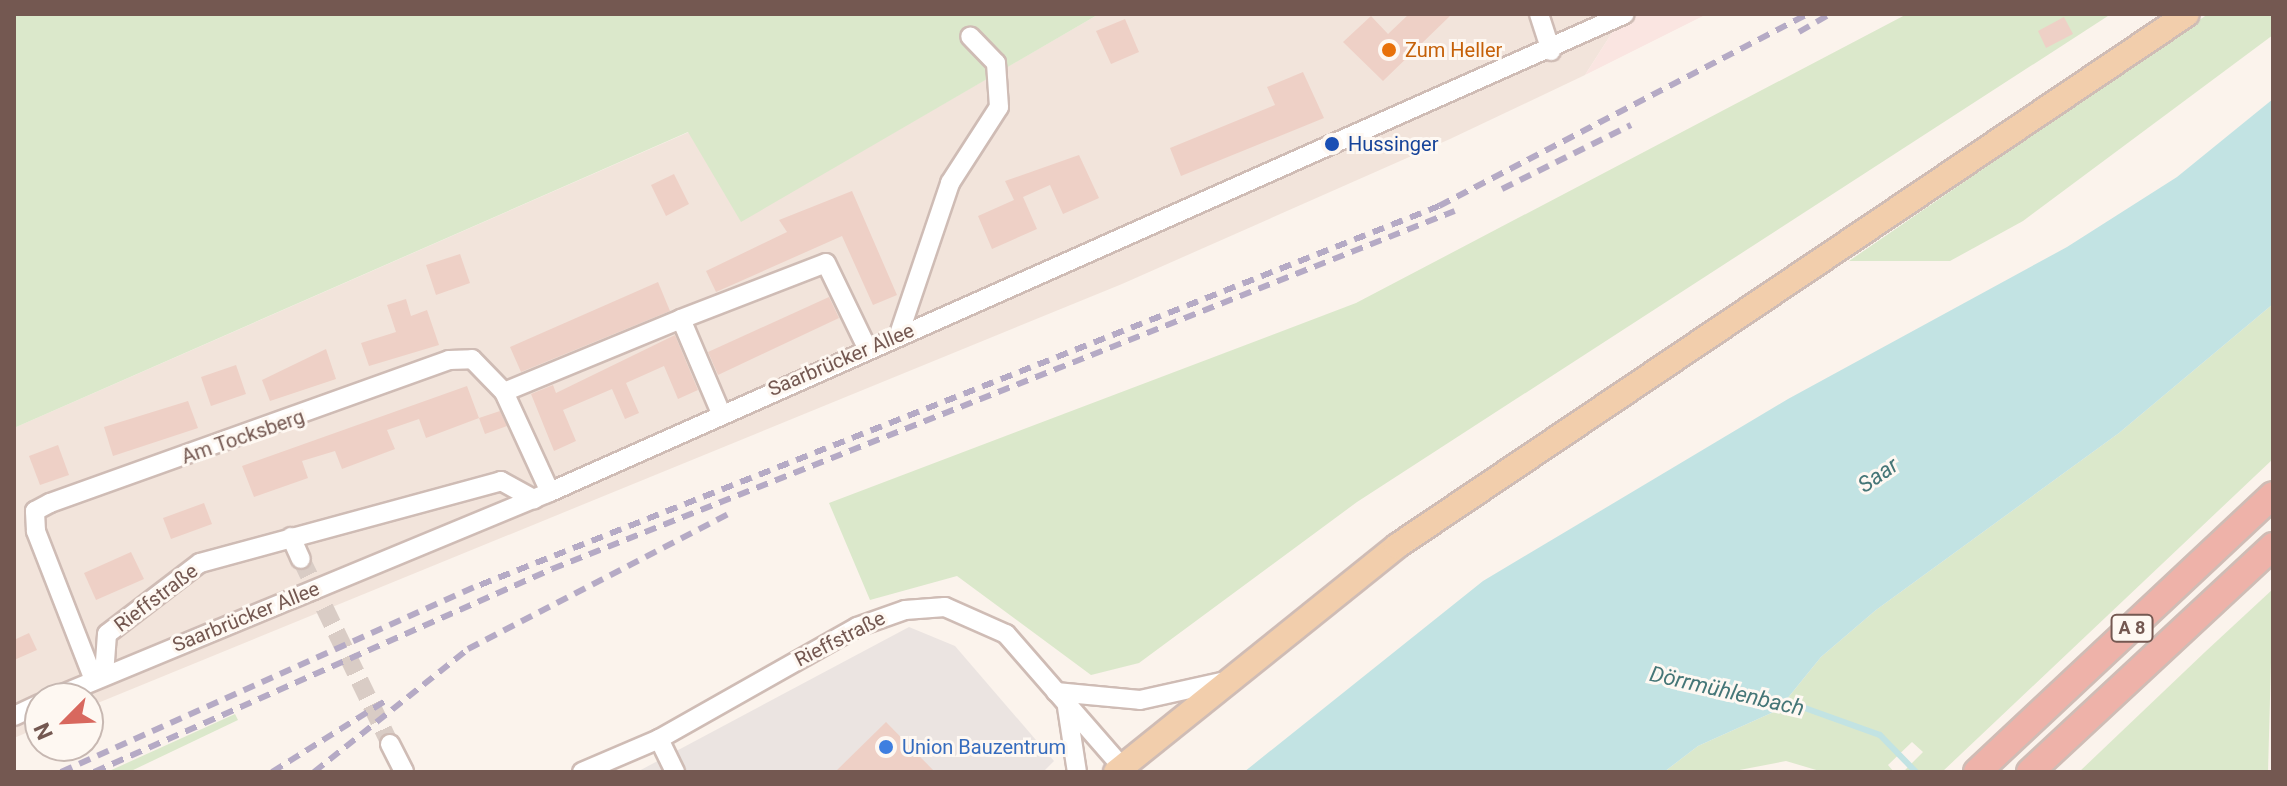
<!DOCTYPE html>
<meta charset="utf-8">
<style>
body{margin:0}
#map{position:relative;width:2287px;height:786px;overflow:hidden;background:#fbf3ec;font-family:Roboto,sans-serif}
div>[style]{position:absolute}
.residential>*{inset:0;background:#f2e4db}
.commercial>*{inset:0;background:#fae5e1}
.industrial>*{inset:0;background:#ebe4e1}
.green>*{inset:0;background:#dbe8cb}
.water>*{inset:0;background:#c2e3e3}
.stream>*{height:6px;margin:-3px;padding:0 3px;transform-origin:3px;border-radius:3px;background:#c2e3e3}
.building>*{inset:0;background:#eed0c6}
.minor-tunnel>*{height:18px;margin-top:-9px;transform-origin:0;background:repeating-linear-gradient(90deg,#d9ccc5 0 18px,transparent 0 27px)}
.roads{filter:drop-shadow(2px 0 #cfbcb5) drop-shadow(-2px 0 #cfbcb5) drop-shadow(0 2px #cfbcb5) drop-shadow(0 -2px #cfbcb5)}
.minor>*{height:18px;margin:-9px;padding:0 9px;transform-origin:9px;border-radius:9px;background:#fff}
.major>*{height:24px;margin:-12px;padding:0 12px;transform-origin:12px;border-radius:12px;background:#f2ceac}
.highway>*{height:26px;margin:-13px;padding:0 13px;transform-origin:13px;border-radius:13px;background:#eeb2a9}
.rail>*{height:6px;margin-top:-3px;transform-origin:0;background:repeating-linear-gradient(90deg,#b5aac5 0 12px,transparent 0 20px)}
.dots>*{width:22px;height:22px;translate:-50% -50%;box-sizing:border-box;border:4px solid #fef8f2;border-radius:50%}
span{translate:-50% -50%;white-space:nowrap;text-align:center;line-height:1.15;-webkit-text-stroke:6px #fef8f2;paint-order:stroke}
.shield-label span{padding:2px 6px;background:#fef8f2;border:2px solid;border-radius:6px;-webkit-text-stroke-width:0}
.shield-label{font-size:18px;color:#745851;font-weight:700}
.food-label{font-size:20px;color:#c56008}
.left{translate:0 -50%;text-align:left}
.transit-label{font-size:20px;color:#164399}
.street-label{font-size:20px;color:#745851}
.shop-label{font-size:20px;color:#366cbe}
.water-label{font-size:22px;color:#457677;font-style:italic}
.frame{position:absolute;inset:0;border:16px solid #745851;pointer-events:none}
.north{position:absolute;left:24px;top:682px;width:80px;height:80px;box-sizing:border-box;background:#fef8f2;border:2px solid #c7b8b2;border-radius:50%;rotate:246deg;font-size:22px;font-weight:700;line-height:32px;text-align:center;color:#745851}
.north::after{content:'';display:block;margin:auto;width:28px;height:36px;background:#d8685e;clip-path:polygon(50% 0,100% 100%,50% 72%,0 100%)}
</style>
<div id="map">
<div class="residential">
<div style="clip-path:polygon(1099px 14px,1624px 14px,1585px 75px,1450px 139px,1122px 284px,88px 707px,88px 698px,40px 698px,40px 727px,14px 738px,14px 428px,689px 132px,741px 221px)"></div>
</div>
<div class="commercial">
<div style="clip-path:polygon(1624px 14px,1707px 14px,1585px 75px)"></div>
</div>
<div class="industrial">
<div style="clip-path:polygon(909px 627px,955px 646px,1054px 761px,1043px 772px,637px 772px)"></div>
</div>
<div class="green">
<div style="clip-path:polygon(14px 14px,1099px 14px,741px 222px,688px 132px,14px 428px)"></div>
<div style="clip-path:polygon(1907px 14px,2111px 14px,1357px 502px,1139px 663px,1091px 675px,957px 576px,870px 600px,829px 503px,1356px 303px)"></div>
<div style="clip-path:polygon(2208px 14px,2273px 14px,2273px 35px,2023px 221px,1950px 261px,1849px 261px)"></div>
<div style="clip-path:polygon(2273px 304px,2273px 459px,1942px 772px,1903px 772px,1923px 752px,1912px 742px,1888px 765px,1894px 772px,1823px 772px,1786px 761px,1729px 772px,1664px 772px,1698px 746px,1778px 710px,1821px 657px,1876px 610px,2119px 433px)"></div>
<div style="clip-path:polygon(2273px 589px,2268px 772px,2079px 772px,2205px 652px)"></div>
<div style="clip-path:polygon(235px 714px,238px 720px,129px 772px,107px 772px)"></div>
</div>
<div class="water">
<div style="clip-path:polygon(2273px 99px,2273px 304px,2119px 433px,1876px 610px,1821px 657px,1778px 710px,1698px 746px,1664px 772px,1244px 772px,1483px 581px,1788px 399px,2067px 247px,2177px 177px)"></div>
</div>
<div class="stream">
<div style="left:1777px;top:698px;width:109px;rotate:19.8deg"></div>
<div style="left:1880px;top:735px;width:52px;rotate:45.8deg"></div>
</div>
<div class="building">
<div style="clip-path:polygon(1409px 14px,1452px 14px,1383px 81px,1343px 42px,1371px 16px,1388px 34px)"></div>
<div style="clip-path:polygon(2064px 17px,2073px 34px,2046px 48px,2038px 31px)"></div>
<div style="clip-path:polygon(1125px 19px,1139px 52px,1111px 64px,1096px 31px)"></div>
<div style="clip-path:polygon(1303px 72px,1324px 118px,1181px 176px,1170px 148px,1275px 105px,1267px 87px)"></div>
<div style="clip-path:polygon(1079px 155px,1099px 198px,1063px 214px,1050px 185px,1023px 197px,1037px 229px,992px 249px,978px 216px,1014px 200px,1005px 181px)"></div>
<div style="clip-path:polygon(674px 174px,689px 204px,666px 216px,651px 185px)"></div>
<div style="clip-path:polygon(852px 191px,897px 295px,873px 305px,842px 236px,716px 292px,706px 271px,787px 232px,779px 220px)"></div>
<div style="clip-path:polygon(460px 254px,470px 283px,436px 295px,426px 265px)"></div>
<div style="clip-path:polygon(658px 282px,670px 311px,521px 372px,510px 347px)"></div>
<div style="clip-path:polygon(829px 297px,839px 318px,718px 375px,708px 352px)"></div>
<div style="clip-path:polygon(406px 299px,411px 316px,427px 310px,439px 345px,369px 366px,361px 343px,396px 332px,387px 305px)"></div>
<div style="clip-path:polygon(675px 335px,698px 390px,678px 399px,664px 366px,626px 383px,639px 413px,625px 419px,612px 389px,563px 410px,576px 441px,554px 451px,531px 394px,553px 385px,556px 393px)"></div>
<div style="clip-path:polygon(326px 349px,336px 379px,270px 401px,262px 380px)"></div>
<div style="clip-path:polygon(236px 365px,246px 394px,211px 406px,201px 377px)"></div>
<div style="clip-path:polygon(467px 386px,479px 418px,426px 438px,419px 419px,387px 430px,395px 449px,342px 469px,335px 451px,302px 461px,308px 478px,254px 497px,242px 466px)"></div>
<div style="clip-path:polygon(188px 401px,198px 428px,113px 456px,104px 427px)"></div>
<div style="clip-path:polygon(500px 411px,507px 426px,485px 434px,479px 418px)"></div>
<div style="clip-path:polygon(58px 445px,69px 475px,40px 485px,29px 456px)"></div>
<div style="clip-path:polygon(204px 503px,212px 524px,171px 539px,163px 518px)"></div>
<div style="clip-path:polygon(131px 552px,144px 579px,96px 600px,84px 573px)"></div>
<div style="clip-path:polygon(29px 633px,37px 650px,14px 660px,14px 640px)"></div>
<div style="clip-path:polygon(886px 722px,935px 772px,835px 772px)"></div>
</div>
<div class="minor-tunnel">
<div style="left:301px;top:559px;width:205px;rotate:64.3deg"></div>
</div>
<div class="roads">
<div class="minor">
<div style="left:1539px;top:14px;width:39px;rotate:72deg"></div>
<div style="left:681px;top:319px;width:155px;rotate:-21.1deg"></div>
<div style="left:826px;top:263px;width:94px;rotate:64.2deg"></div>
<div style="left:898px;top:337px;width:163px;rotate:-71.3deg"></div>
<div style="left:950px;top:183px;width:90px;rotate:-57.2deg"></div>
<div style="left:999px;top:107px;width:44px;rotate:-93.9deg"></div>
<div style="left:996px;top:63px;width:37px;rotate:-134deg"></div>
<div style="left:504px;top:392px;width:191px;rotate:-22.4deg"></div>
<div style="left:681px;top:319px;width:100px;rotate:67deg"></div>
<div style="left:291px;top:537px;width:24px;rotate:66deg"></div>
<div style="left:104px;top:675px;width:41px;rotate:-85.8deg"></div>
<div style="left:107px;top:634px;width:117px;rotate:-37.4deg"></div>
<div style="left:200px;top:563px;width:312px;rotate:-15.2deg"></div>
<div style="left:501px;top:481px;width:38px;rotate:29deg"></div>
<div style="left:94px;top:680px;width:160px;rotate:-111.3deg"></div>
<div style="left:36px;top:531px;width:20px;rotate:-93deg"></div>
<div style="left:35px;top:511px;width:17px;rotate:-28deg"></div>
<div style="left:50px;top:503px;width:424px;rotate:-19.7deg"></div>
<div style="left:449px;top:360px;width:23px;rotate:-2deg"></div>
<div style="left:472px;top:359px;width:46px;rotate:45.9deg"></div>
<div style="left:504px;top:392px;width:110px;rotate:65.3deg"></div>
<div style="left:1056px;top:692px;width:84px;rotate:5.4deg"></div>
<div style="left:1140px;top:700px;width:83px;rotate:-12.5deg"></div>
<div style="left:53px;top:698px;width:538px;rotate:-22.51deg"></div>
<div style="left:550px;top:492px;width:1176px;rotate:-23.97deg"></div>
<div style="left:1067px;top:707px;width:66px;rotate:81.3deg"></div>
<div style="left:14px;top:716px;width:29px;rotate:-25deg"></div>
<div style="left:659px;top:739px;width:37px;rotate:64deg"></div>
<div style="left:390px;top:744px;width:31px;rotate:63deg"></div>
<div style="left:582px;top:772px;width:84px;rotate:-23.2deg"></div>
<div style="left:659px;top:739px;width:227px;rotate:-29.5deg"></div>
<div style="left:857px;top:627px;width:51px;rotate:-19.5deg"></div>
<div style="left:905px;top:610px;width:40px;rotate:-4.3deg"></div>
<div style="left:945px;top:607px;width:67px;rotate:23.9deg"></div>
<div style="left:1006px;top:634px;width:176px;rotate:48.9deg"></div>
</div>
<div class="major">
<div style="left:1116px;top:772px;width:361px;rotate:-38.8deg"></div>
<div style="left:1397px;top:546px;width:952px;rotate:-33.96deg"></div>
</div>
<div class="highway">
<div style="left:1977px;top:772px;width:405px;rotate:-43.1deg"></div>
<div style="left:2030px;top:772px;width:332px;rotate:-42.9deg"></div>
</div>
</div>
<div class="rail">
<div style="left:1799px;top:32px;width:36px;rotate:-30deg"></div>
<div style="left:1502px;top:189px;width:144px;rotate:-26.4deg"></div>
<div style="left:61px;top:772px;width:459px;rotate:-24.1deg"></div>
<div style="left:480px;top:585px;width:1031px;rotate:-21.56deg"></div>
<div style="left:1439px;top:206px;width:416px;rotate:-27.5deg"></div>
<div style="left:94px;top:772px;width:501px;rotate:-23.9deg"></div>
<div style="left:552px;top:569px;width:971px;rotate:-21.63deg"></div>
<div style="left:272px;top:772px;width:136px;rotate:-32.1deg"></div>
<div style="left:314px;top:772px;width:197px;rotate:-38.6deg"></div>
<div style="left:468px;top:649px;width:300px;rotate:-27.4deg"></div>
</div>
<div class="dots">
<div style="left:1389px;top:50px;background:#e8710a"></div>
<div style="left:1332px;top:144px;background:#1a4fb4"></div>
<div style="left:886px;top:747px;background:#3f7fe0"></div>
</div>
<div class="shield-label">
<span style="left:2132px;top:628px">A 8</span>
</div>
<div class="food-label">
<span class="left" style="left:1405px;top:50px">Zum Heller</span>
</div>
<div class="transit-label">
<span class="left" style="left:1348px;top:144px">Hussinger</span>
</div>
<div class="street-label">
<span style="left:841px;top:360px;rotate:-23deg">Saarbrücker Allee</span>
<span style="left:243px;top:437px;rotate:-19deg">Am Tocksberg</span>
<span style="left:156px;top:598px;rotate:-37deg">Rieffstraße</span>
<span style="left:246px;top:617px;rotate:-22deg">Saarbrücker Allee</span>
<span style="left:840px;top:639px;rotate:-27deg">Rieffstraße</span>
</div>
<div class="shop-label">
<span class="left" style="left:902px;top:747px">Union Bauzentrum</span>
</div>
<div class="water-label">
<span style="left:1878px;top:475px;rotate:-35deg">Saar</span>
<span style="left:1727px;top:691px;rotate:13deg">Dörrmühlenbach</span>
</div>
<div class="frame"></div>
<div class="north">N</div>
</div>
